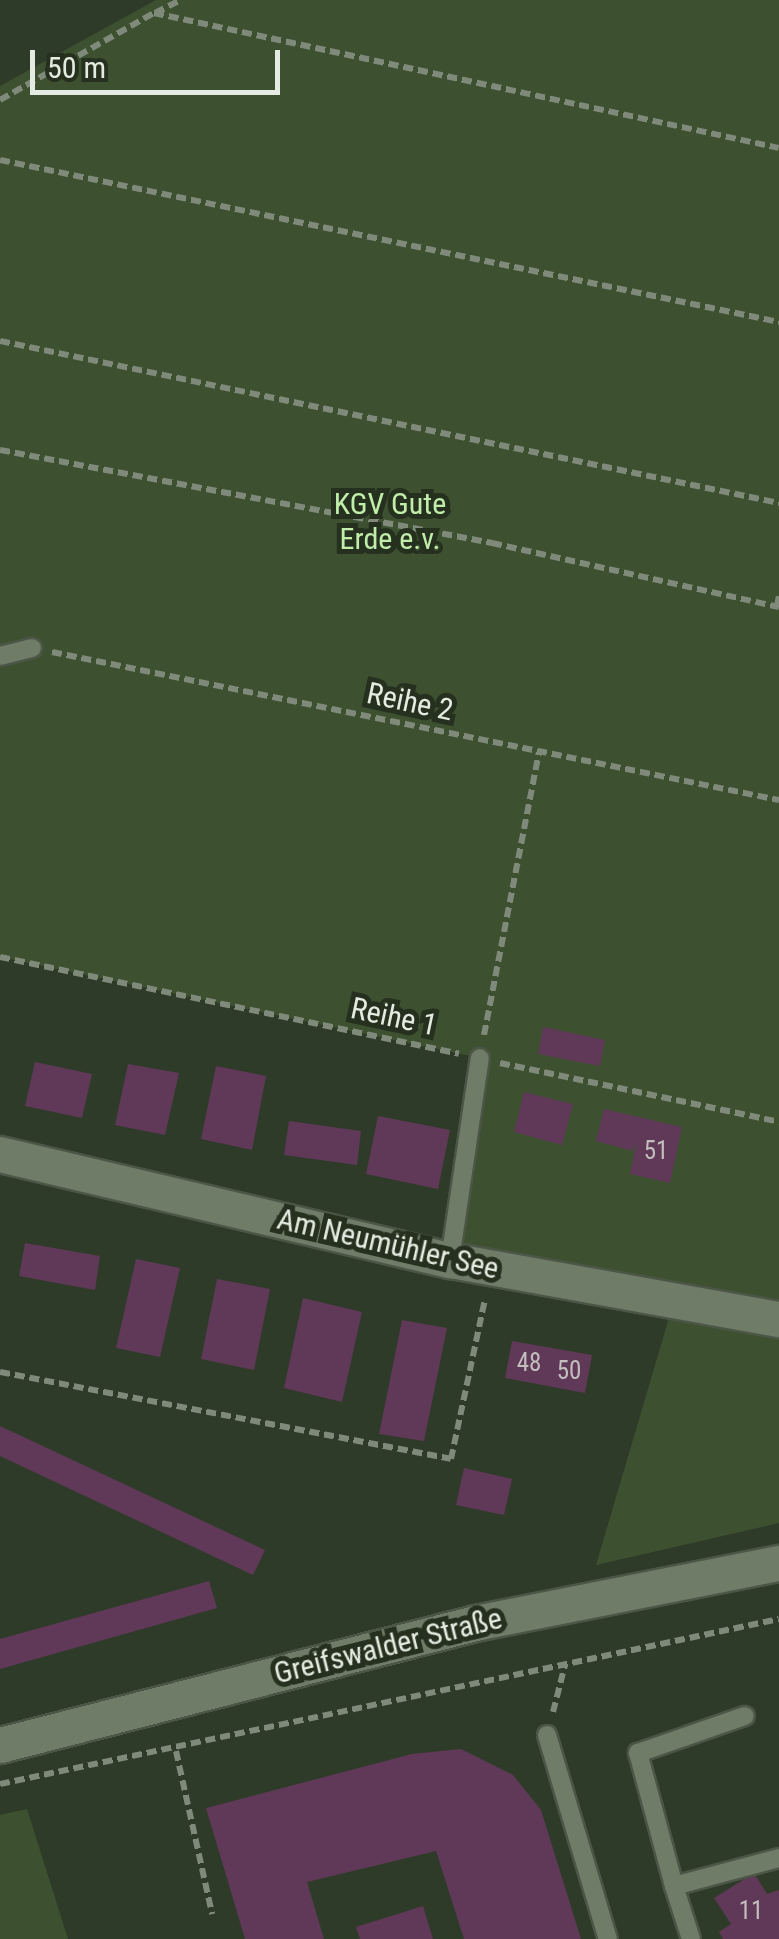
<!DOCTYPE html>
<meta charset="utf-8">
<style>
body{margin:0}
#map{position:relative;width:779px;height:1939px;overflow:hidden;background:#2f3b29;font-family:"Roboto Condensed",sans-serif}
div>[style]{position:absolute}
.green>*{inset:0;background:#3d5131}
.building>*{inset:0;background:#5f3957}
.path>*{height:6px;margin-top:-3px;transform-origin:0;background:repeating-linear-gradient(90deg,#808a7b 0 10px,transparent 0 15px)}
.roads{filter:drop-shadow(2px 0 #4c5647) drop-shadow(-2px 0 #4c5647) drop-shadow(0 2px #4c5647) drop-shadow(0 -2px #4c5647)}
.service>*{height:18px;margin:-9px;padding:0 9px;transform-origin:9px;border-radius:9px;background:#6f7c68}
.minor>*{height:35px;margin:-17.5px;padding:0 17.5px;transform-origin:17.5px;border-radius:17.5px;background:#6f7c68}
span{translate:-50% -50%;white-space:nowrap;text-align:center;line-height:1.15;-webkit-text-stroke:10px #25301f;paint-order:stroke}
.number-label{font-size:25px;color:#c3bebe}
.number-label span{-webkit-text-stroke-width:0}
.park-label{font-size:30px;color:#c1edaa}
.street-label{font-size:30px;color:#e4ebe0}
.scale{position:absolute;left:30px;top:50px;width:250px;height:45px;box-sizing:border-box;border:5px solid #e4ebe0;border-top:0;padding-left:12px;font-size:30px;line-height:35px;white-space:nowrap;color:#e4ebe0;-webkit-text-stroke:8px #25301f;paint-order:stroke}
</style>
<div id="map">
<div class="green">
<div style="clip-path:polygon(156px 0,779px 0,779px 1523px,596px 1565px,674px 1301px,450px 1260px,480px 1058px,0 957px,0 86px)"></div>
<div style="clip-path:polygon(27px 1809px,68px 1939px,0 1939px,0 1815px)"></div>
</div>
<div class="building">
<div style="clip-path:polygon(543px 1027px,605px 1040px,600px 1066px,538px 1054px)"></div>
<div style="clip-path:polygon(35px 1062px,92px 1074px,82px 1118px,25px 1106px)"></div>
<div style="clip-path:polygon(128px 1064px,179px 1073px,165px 1135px,115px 1125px)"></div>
<div style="clip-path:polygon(216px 1066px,266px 1076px,252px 1150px,201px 1139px)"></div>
<div style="clip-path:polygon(524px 1092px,573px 1104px,562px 1145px,514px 1132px)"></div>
<div style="clip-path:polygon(604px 1109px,682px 1127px,670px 1183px,630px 1174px,637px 1141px,633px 1151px,596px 1141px)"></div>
<div style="clip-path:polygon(378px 1116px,450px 1130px,438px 1189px,366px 1174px)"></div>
<div style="clip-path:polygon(289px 1121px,361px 1131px,357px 1165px,284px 1155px)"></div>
<div style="clip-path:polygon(25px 1243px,100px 1256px,95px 1290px,19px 1276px)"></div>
<div style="clip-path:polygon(136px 1259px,180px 1268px,160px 1357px,116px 1348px)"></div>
<div style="clip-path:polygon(217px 1279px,270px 1289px,254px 1370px,201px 1359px)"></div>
<div style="clip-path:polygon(303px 1298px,362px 1312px,342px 1402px,284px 1388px)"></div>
<div style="clip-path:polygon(402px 1320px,447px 1328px,424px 1441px,379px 1434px)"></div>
<div style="clip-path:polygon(512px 1341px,592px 1355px,585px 1393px,505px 1378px)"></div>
<div style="clip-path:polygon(0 1426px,265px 1550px,253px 1575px,0 1456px)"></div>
<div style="clip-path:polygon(464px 1468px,512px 1479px,504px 1515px,456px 1505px)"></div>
<div style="clip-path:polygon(209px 1581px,217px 1608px,0 1669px,0 1639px)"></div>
<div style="clip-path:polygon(461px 1749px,513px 1775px,541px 1810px,581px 1939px,464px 1939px,436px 1851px,307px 1882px,324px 1939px,245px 1939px,206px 1808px,412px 1754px)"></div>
<div style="clip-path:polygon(754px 1873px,767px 1894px,779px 1890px,779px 1939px,723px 1939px,719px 1932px,731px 1924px,714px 1898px)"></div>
<div style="clip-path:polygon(423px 1906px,433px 1939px,360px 1939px,356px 1927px)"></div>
</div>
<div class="path">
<div style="left:155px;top:13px;width:28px;rotate:-27deg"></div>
<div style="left:0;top:100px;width:177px;rotate:-29.5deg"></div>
<div style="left:154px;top:13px;width:639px;rotate:12.19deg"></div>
<div style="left:0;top:160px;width:796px;rotate:11.75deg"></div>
<div style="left:0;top:341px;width:796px;rotate:11.75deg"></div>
<div style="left:0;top:450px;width:501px;rotate:10.7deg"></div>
<div style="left:492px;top:543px;width:294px;rotate:12.6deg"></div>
<div style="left:777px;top:606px;width:10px;rotate:-79deg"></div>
<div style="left:52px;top:652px;width:742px;rotate:11.51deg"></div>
<div style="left:0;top:957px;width:469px;rotate:11.9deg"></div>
<div style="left:484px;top:1035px;width:288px;rotate:-79deg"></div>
<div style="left:500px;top:1063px;width:285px;rotate:11.9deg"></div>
<div style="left:0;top:1372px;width:459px;rotate:10.9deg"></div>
<div style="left:451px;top:1459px;width:164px;rotate:-78deg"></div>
<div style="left:553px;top:1712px;width:49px;rotate:-75.7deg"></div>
<div style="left:176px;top:1751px;width:167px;rotate:77.5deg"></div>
<div style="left:0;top:1784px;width:796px;rotate:-11.96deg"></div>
</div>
<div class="roads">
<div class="service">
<div style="left:0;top:656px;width:33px;rotate:-14deg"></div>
<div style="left:450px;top:1260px;width:204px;rotate:-81.6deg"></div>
<div style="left:547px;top:1735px;width:213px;rotate:73.4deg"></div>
<div style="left:674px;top:1886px;width:138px;rotate:-105.1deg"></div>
<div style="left:638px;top:1753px;width:113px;rotate:-19.1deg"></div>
<div style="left:691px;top:1939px;width:56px;rotate:-107.8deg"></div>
<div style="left:674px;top:1886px;width:109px;rotate:-14.9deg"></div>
</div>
<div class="minor">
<div style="left:0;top:1154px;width:462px;rotate:13.3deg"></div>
<div style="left:450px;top:1260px;width:334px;rotate:10.2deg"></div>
<div style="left:0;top:1745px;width:490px;rotate:-14.4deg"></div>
<div style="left:475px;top:1623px;width:310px;rotate:-11.2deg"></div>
</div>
</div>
<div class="number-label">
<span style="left:656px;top:1151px">51</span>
<span style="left:529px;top:1363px">48</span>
<span style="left:569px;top:1371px">50</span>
<span style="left:751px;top:1911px">11</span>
</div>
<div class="park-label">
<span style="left:390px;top:521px">KGV Gute<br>Erde e.v.</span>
</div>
<div class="street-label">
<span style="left:410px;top:702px;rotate:12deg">Reihe 2</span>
<span style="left:394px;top:1017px;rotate:12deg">Reihe 1</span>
<span style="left:388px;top:1244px;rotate:13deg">Am Neumühler See</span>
<span style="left:388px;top:1646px;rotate:-14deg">Greifswalder Straße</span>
</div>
<div class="scale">50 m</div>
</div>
